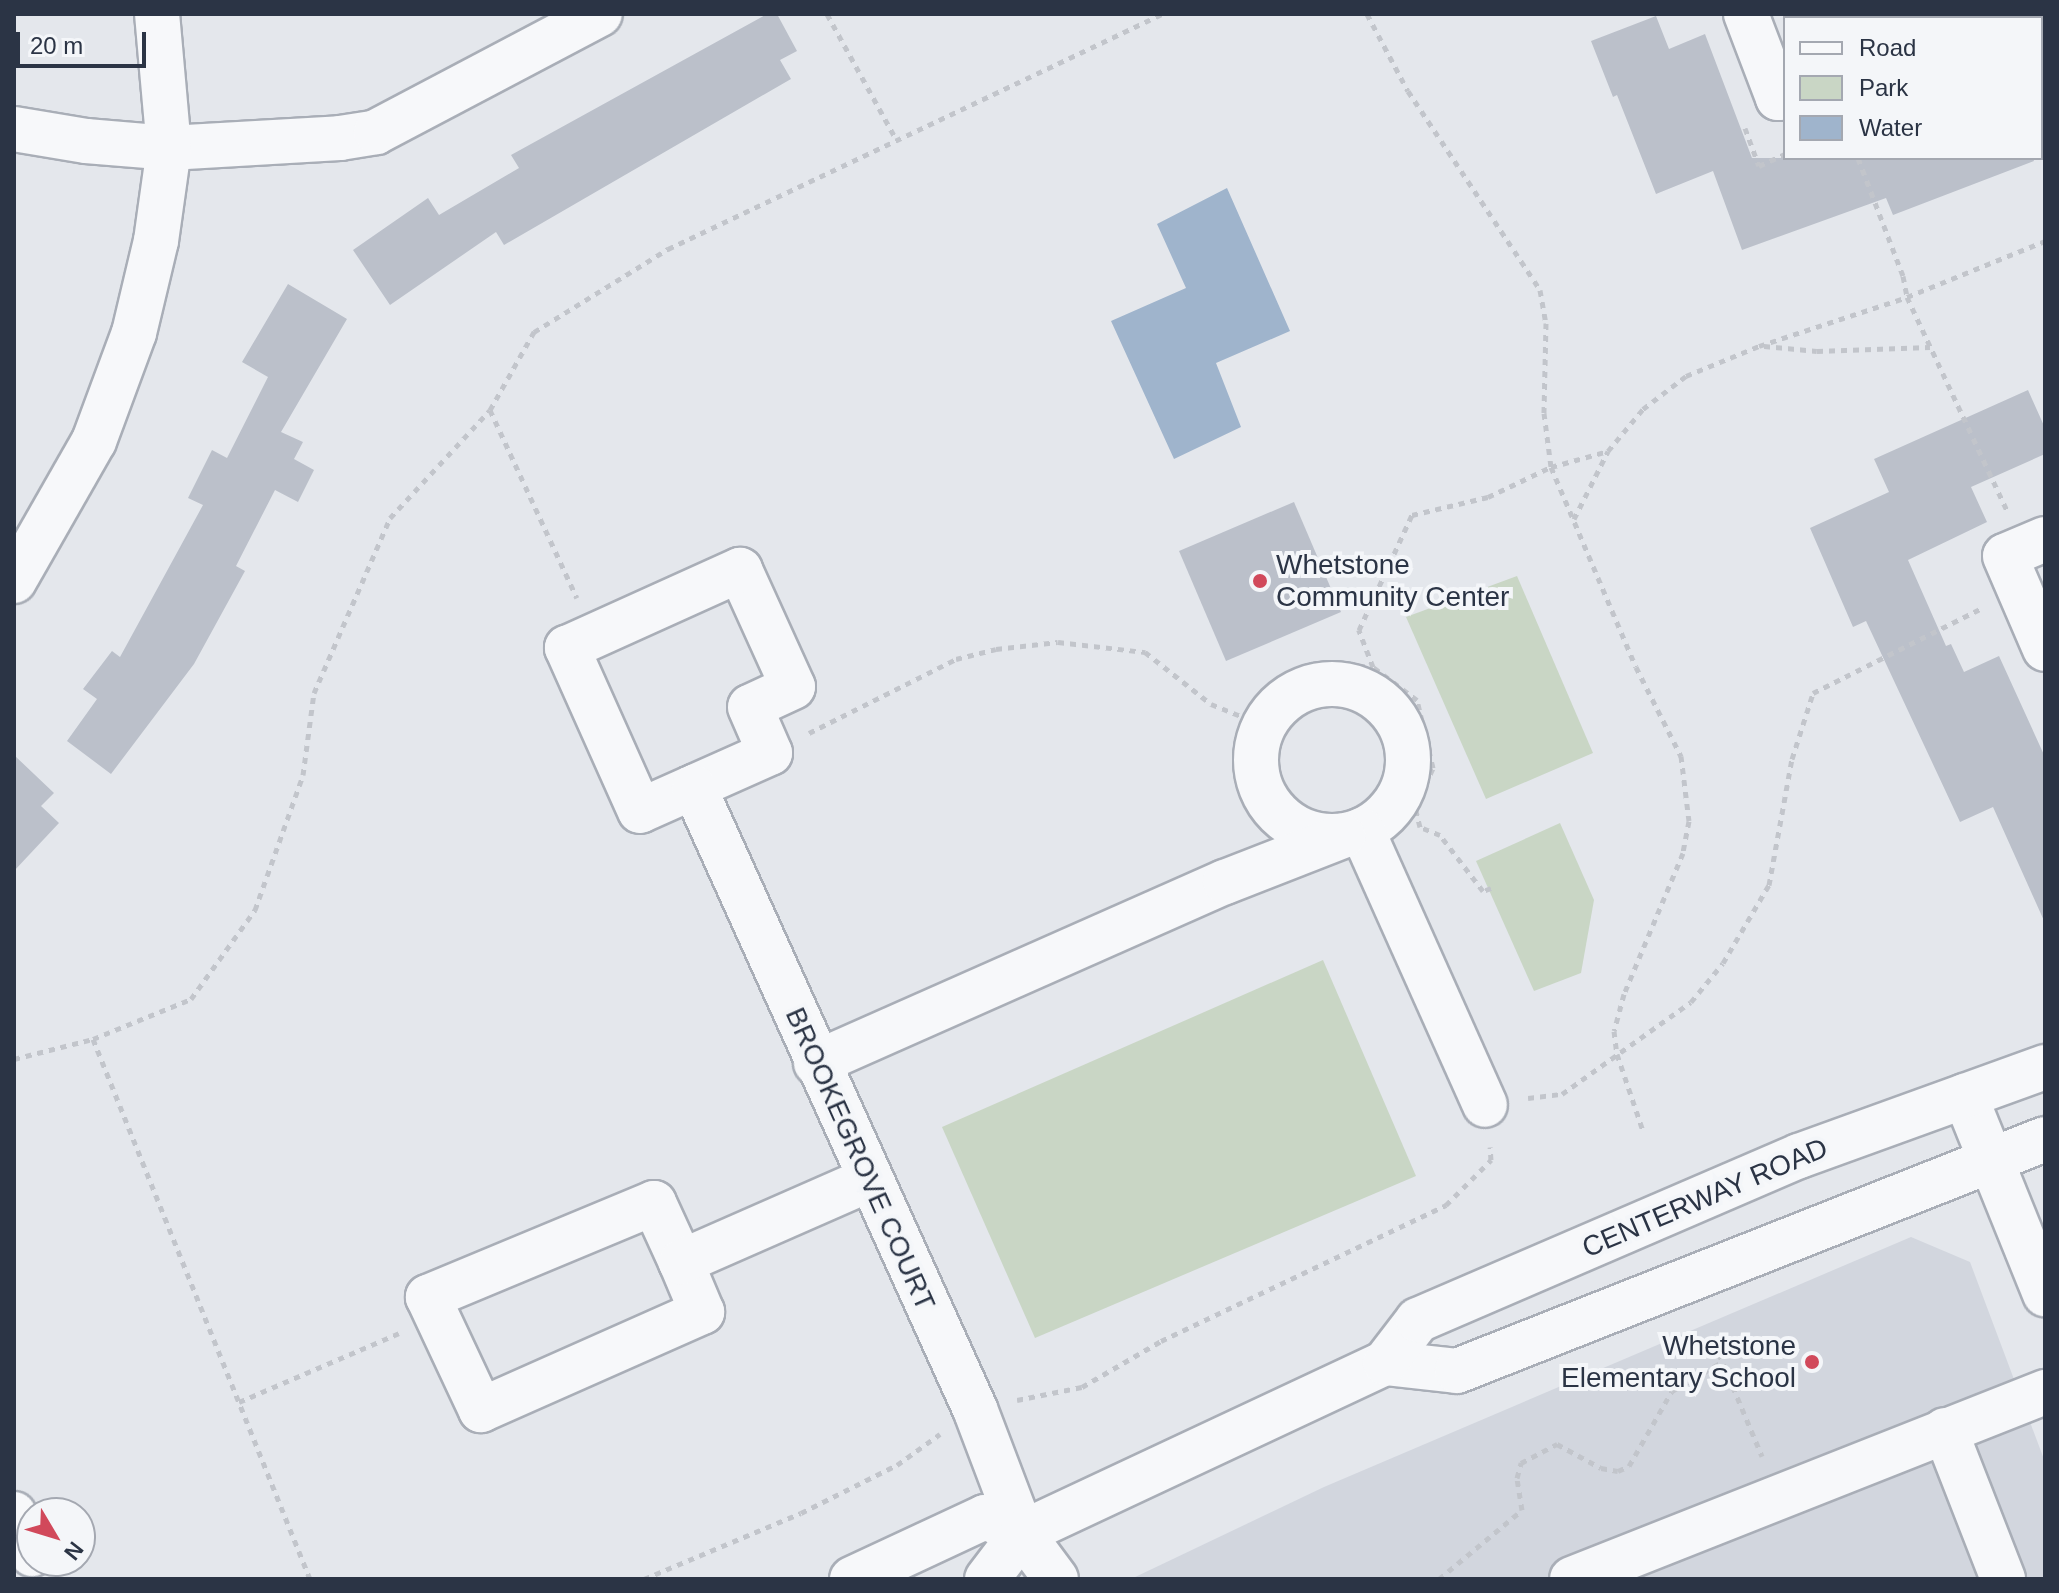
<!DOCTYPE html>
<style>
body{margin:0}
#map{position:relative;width:2059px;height:1593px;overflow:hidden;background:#e4e7ec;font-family:Arial,sans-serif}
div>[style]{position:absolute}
.built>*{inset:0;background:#d2d6de}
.green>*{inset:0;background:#c9d6c5}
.water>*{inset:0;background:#9fb4cc}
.building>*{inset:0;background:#bbc0ca}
.path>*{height:5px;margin-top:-2.5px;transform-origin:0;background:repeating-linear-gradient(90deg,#c2c5cb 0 6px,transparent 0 12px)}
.roads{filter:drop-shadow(2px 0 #a9aeb7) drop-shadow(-2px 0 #a9aeb7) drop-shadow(0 2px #a9aeb7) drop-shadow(0 -2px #a9aeb7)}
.minor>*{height:44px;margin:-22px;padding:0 22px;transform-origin:22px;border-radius:22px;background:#f7f8fa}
.minor>.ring{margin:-22px;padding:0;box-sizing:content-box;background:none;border:44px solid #f7f8fa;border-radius:50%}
.dots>*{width:22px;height:22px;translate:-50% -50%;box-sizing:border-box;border:4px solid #f4f6f9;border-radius:50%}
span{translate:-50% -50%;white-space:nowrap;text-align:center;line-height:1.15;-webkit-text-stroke:8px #f4f6f9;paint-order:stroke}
.poi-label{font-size:28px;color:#2b3445}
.left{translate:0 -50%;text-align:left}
.right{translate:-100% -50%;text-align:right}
.street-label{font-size:28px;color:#2b3445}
.frame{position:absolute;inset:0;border:16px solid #2b3445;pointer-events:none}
.legend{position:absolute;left:1783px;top:16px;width:260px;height:144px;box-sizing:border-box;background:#f4f6f9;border:2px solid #a4a8b1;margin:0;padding:10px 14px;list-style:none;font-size:24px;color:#2b3445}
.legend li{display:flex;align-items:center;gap:16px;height:40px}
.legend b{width:40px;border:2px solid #a4a8b1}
.north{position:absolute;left:16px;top:1497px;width:80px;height:80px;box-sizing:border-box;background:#f4f6f9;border:2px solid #a4a8b1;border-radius:50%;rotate:128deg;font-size:22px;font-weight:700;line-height:32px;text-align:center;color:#2b3445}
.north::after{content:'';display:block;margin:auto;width:28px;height:36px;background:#d1495b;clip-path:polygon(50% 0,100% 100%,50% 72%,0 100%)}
.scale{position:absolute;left:16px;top:32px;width:130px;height:36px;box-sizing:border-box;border:4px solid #2b3445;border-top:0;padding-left:10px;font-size:24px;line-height:28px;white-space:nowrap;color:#2b3445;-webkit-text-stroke:6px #f4f6f9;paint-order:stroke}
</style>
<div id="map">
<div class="built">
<div style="clip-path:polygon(1911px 1237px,1970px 1262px,2045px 1462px,2045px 1579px,1131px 1579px,1324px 1487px)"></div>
</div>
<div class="green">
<div style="clip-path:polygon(1517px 576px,1593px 753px,1486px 799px,1406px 617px)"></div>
<div style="clip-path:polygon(1560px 823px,1594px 900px,1581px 973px,1534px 991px,1476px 861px)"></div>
<div style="clip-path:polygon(1323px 960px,1416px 1176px,1035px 1338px,942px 1127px)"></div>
</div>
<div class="water">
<div style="clip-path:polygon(1227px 188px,1290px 331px,1216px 363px,1241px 427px,1174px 459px,1111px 321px,1186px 288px,1157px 224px)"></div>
</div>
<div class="building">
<div style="clip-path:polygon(767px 14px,777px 14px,797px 51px,780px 60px,791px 79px,504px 245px,496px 232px,390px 305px,353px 250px,428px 198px,439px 215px,519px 168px,511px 155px)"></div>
<div style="clip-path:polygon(1656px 16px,1669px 49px,1705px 34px,1752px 158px,2033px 158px,2034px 161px,1893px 215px,1886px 198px,1742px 250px,1713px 171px,1656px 194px,1617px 95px,1613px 97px,1591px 41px)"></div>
<div style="clip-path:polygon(288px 284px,347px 319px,281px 432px,303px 442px,294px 459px,314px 470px,298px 502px,275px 490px,236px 566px,245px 571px,194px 664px,111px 774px,67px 741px,97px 699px,83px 689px,112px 651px,120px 657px,203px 505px,188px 498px,212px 450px,227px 458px,268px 377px,242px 362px)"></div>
<div style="clip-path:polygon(2028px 390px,2045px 428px,2045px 454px,1971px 487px,1987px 522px,1908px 560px,1946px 646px,1951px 644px,1964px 672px,1999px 656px,2045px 757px,2045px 923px,1993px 807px,1960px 822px,1866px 621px,1853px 627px,1810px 528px,1889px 492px,1874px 459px)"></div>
<div style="clip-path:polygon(1294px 502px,1341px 612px,1226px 661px,1179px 551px)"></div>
<div style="clip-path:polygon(14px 755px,54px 793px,41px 806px,59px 823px,14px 871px)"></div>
</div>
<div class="path">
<div style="left:827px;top:14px;width:143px;rotate:61.1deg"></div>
<div style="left:1367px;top:14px;width:87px;rotate:62deg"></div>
<div style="left:1408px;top:91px;width:239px;rotate:56.4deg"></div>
<div style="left:1540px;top:290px;width:34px;rotate:80deg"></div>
<div style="left:1546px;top:323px;width:90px;rotate:91.3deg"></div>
<div style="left:1544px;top:413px;width:54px;rotate:82.6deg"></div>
<div style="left:1551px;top:467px;width:217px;rotate:67deg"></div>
<div style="left:1636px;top:667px;width:100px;rotate:63.2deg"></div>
<div style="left:1681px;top:756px;width:65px;rotate:83deg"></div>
<div style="left:1689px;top:821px;width:33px;rotate:101deg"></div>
<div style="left:1683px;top:853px;width:153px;rotate:112.7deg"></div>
<div style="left:1624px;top:994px;width:38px;rotate:105deg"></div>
<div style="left:1614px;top:1031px;width:23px;rotate:83deg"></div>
<div style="left:1617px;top:1054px;width:81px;rotate:71.3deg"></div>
<div style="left:1745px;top:128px;width:40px;rotate:69.8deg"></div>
<div style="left:1759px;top:166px;width:29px;rotate:-25deg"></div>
<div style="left:1858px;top:158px;width:126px;rotate:69.1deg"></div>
<div style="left:1903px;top:276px;width:21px;rotate:79deg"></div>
<div style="left:1907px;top:297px;width:235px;rotate:64.9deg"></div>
<div style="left:1764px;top:346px;width:53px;rotate:5.4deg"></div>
<div style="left:1817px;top:351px;width:113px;rotate:-2deg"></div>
<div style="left:490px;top:410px;width:207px;rotate:65.2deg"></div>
<div style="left:1574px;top:519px;width:76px;rotate:-63.4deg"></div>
<div style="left:1608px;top:451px;width:55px;rotate:-50.2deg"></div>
<div style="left:1643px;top:409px;width:54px;rotate:-37.5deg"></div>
<div style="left:1686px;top:376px;width:79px;rotate:-22.3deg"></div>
<div style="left:1759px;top:346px;width:156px;rotate:-18.3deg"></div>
<div style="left:1907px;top:297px;width:149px;rotate:-22.1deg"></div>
<div style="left:809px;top:733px;width:165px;rotate:-26.7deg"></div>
<div style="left:956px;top:659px;width:41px;rotate:-14deg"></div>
<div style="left:996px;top:649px;width:62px;rotate:-6.4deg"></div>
<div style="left:1058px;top:642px;width:88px;rotate:6.6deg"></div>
<div style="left:1145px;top:652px;width:84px;rotate:38.2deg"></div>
<div style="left:1211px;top:704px;width:40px;rotate:22deg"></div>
<div style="left:1248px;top:719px;width:32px;rotate:-54deg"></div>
<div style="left:1267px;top:693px;width:30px;rotate:-40deg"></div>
<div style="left:1290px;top:674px;width:35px;rotate:-18deg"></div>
<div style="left:1323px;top:663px;width:50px;rotate:4.6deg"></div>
<div style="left:1491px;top:888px;width:9px;rotate:159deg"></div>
<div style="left:1483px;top:891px;width:71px;rotate:-127.5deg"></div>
<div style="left:1440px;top:835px;width:22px;rotate:-158deg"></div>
<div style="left:1420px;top:827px;width:21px;rotate:-104deg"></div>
<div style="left:1415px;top:807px;width:43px;rotate:-65.2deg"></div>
<div style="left:1433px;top:768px;width:70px;rotate:-103.2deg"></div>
<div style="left:1417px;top:700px;width:55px;rotate:-143.1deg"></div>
<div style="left:1373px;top:667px;width:40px;rotate:-111deg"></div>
<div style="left:1359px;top:630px;width:127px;rotate:-65.3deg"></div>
<div style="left:1412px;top:515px;width:78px;rotate:-13.3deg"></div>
<div style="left:1488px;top:497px;width:70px;rotate:-25.5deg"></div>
<div style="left:1551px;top:467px;width:59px;rotate:-15.7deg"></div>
<div style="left:93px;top:1039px;width:582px;rotate:68.11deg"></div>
<div style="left:14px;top:1059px;width:81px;rotate:-14.2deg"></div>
<div style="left:93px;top:1039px;width:106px;rotate:-22.2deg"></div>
<div style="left:191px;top:999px;width:110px;rotate:-54.3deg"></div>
<div style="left:255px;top:910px;width:143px;rotate:-70.4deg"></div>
<div style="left:303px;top:775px;width:83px;rotate:-82.4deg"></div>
<div style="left:314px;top:693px;width:191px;rotate:-66.5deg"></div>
<div style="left:390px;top:518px;width:147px;rotate:-47.2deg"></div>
<div style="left:490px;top:410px;width:90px;rotate:-60.6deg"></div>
<div style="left:534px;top:332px;width:158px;rotate:-31.8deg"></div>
<div style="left:668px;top:249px;width:547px;rotate:-25.44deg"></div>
<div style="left:1528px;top:1098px;width:34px;rotate:-7deg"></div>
<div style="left:1562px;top:1094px;width:158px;rotate:-35.5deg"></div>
<div style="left:1691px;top:1002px;width:50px;rotate:-50.6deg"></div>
<div style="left:1723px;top:963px;width:91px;rotate:-59.5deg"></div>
<div style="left:1769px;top:885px;width:128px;rotate:-79.7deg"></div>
<div style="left:1792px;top:759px;width:69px;rotate:-72.3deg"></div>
<div style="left:1813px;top:693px;width:187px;rotate:-26.7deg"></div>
<div style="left:1714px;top:1342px;width:124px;rotate:67.2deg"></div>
<div style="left:1017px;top:1400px;width:66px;rotate:-11.3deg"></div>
<div style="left:1082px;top:1387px;width:91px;rotate:-30.2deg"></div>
<div style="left:1161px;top:1341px;width:316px;rotate:-25.5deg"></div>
<div style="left:1446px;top:1205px;width:64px;rotate:-45deg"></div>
<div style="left:1491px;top:1160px;width:13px;rotate:-94deg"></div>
<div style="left:239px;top:1402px;width:174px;rotate:-23.3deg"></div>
<div style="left:644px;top:1579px;width:170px;rotate:-22.8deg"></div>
<div style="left:801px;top:1513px;width:107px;rotate:-26.6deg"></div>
<div style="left:897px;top:1465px;width:53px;rotate:-35.8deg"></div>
<div style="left:1439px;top:1579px;width:108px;rotate:-39.7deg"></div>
<div style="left:1522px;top:1510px;width:32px;rotate:-99deg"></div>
<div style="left:1517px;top:1478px;width:16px;rotate:-75deg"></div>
<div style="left:1521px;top:1463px;width:41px;rotate:-27.8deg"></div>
<div style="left:1557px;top:1444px;width:50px;rotate:28.6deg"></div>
<div style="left:1601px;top:1468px;width:17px;rotate:10deg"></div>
<div style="left:1618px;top:1471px;width:12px;rotate:-24deg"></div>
<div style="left:1629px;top:1466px;width:86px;rotate:-60.2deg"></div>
<div style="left:1672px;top:1391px;width:58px;rotate:-30.1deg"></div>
</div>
<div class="roads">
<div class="minor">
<div style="left:1746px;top:14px;width:90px;rotate:69.1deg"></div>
<div style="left:1778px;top:98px;width:7px;rotate:-16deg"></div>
<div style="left:1987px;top:18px;width:11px;rotate:-22deg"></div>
<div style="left:14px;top:129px;width:73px;rotate:9.5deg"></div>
<div style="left:86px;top:141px;width:83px;rotate:4.8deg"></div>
<div style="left:169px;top:148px;width:171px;rotate:-3.3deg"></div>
<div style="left:340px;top:138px;width:36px;rotate:-9deg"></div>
<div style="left:376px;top:132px;width:253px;rotate:-27.8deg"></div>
<div style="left:2045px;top:539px;width:43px;rotate:157deg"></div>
<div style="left:2005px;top:556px;width:101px;rotate:66.7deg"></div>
<div style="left:740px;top:570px;width:128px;rotate:65.6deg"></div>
<div style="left:793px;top:687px;width:47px;rotate:155.1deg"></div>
<div style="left:750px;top:707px;width:50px;rotate:66.5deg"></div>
<div style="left:770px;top:753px;width:142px;rotate:156deg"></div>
<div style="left:640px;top:811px;width:179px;rotate:-114.1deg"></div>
<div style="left:567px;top:648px;width:190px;rotate:-24.3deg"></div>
<div style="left:14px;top:581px;width:161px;rotate:-60.3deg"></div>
<div style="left:94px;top:441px;width:115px;rotate:-69.7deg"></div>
<div style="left:134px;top:333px;width:95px;rotate:-76.6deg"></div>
<div style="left:156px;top:241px;width:94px;rotate:-82deg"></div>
<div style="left:169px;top:148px;width:135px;rotate:-95.1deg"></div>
<div class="ring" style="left:1256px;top:684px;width:108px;height:108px"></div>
<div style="left:694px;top:787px;width:683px;rotate:65.69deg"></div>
<div style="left:975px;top:1409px;width:133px;rotate:69.2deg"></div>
<div style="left:1022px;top:1533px;width:57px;rotate:53.5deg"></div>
<div style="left:1362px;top:830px;width:301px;rotate:65.9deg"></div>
<div style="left:816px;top:1063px;width:447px;rotate:-23.9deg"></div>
<div style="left:1225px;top:882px;width:127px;rotate:-21.3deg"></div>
<div style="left:1965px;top:1096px;width:214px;rotate:68deg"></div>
<div style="left:681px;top:1262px;width:65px;rotate:-114.6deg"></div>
<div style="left:654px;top:1203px;width:245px;rotate:157.4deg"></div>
<div style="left:428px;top:1297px;width:125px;rotate:64.9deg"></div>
<div style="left:481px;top:1410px;width:242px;rotate:-23.9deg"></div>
<div style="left:702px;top:1312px;width:54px;rotate:-112.8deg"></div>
<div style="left:681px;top:1262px;width:204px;rotate:-23.7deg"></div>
<div style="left:1385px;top:1363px;width:72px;rotate:6.3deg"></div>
<div style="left:1457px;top:1371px;width:632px;rotate:-21.53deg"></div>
<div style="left:1945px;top:1430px;width:160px;rotate:68.7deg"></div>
<div style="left:14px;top:1514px;width:44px;rotate:65.8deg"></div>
<div style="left:852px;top:1579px;width:147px;rotate:-25deg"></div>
<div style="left:985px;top:1517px;width:40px;rotate:23.4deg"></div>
<div style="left:987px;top:1579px;width:58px;rotate:-52.7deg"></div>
<div style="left:1022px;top:1533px;width:401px;rotate:-25.1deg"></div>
<div style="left:1385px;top:1363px;width:54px;rotate:-52.5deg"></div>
<div style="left:1418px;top:1320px;width:415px;rotate:-23.3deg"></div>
<div style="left:1799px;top:1156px;width:262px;rotate:-19.9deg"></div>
<div style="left:1572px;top:1579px;width:509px;rotate:-21.57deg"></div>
</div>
</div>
<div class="dots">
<div style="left:1260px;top:581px;background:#d1495b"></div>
<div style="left:1812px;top:1362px;background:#d1495b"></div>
</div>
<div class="poi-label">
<span class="left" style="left:1276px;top:581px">Whetstone<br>Community Center</span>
<span class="right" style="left:1796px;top:1362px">Whetstone<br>Elementary School</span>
</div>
<div class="street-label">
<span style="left:860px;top:1159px;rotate:66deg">BROOKEGROVE COURT</span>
<span style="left:1705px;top:1198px;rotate:-23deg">CENTERWAY ROAD</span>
</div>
<div class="frame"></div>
<ul class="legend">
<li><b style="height:10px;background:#f7f8fa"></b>Road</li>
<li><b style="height:22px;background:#c9d6c5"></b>Park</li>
<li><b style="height:22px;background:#9fb4cc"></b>Water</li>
</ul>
<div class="north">N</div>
<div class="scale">20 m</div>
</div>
